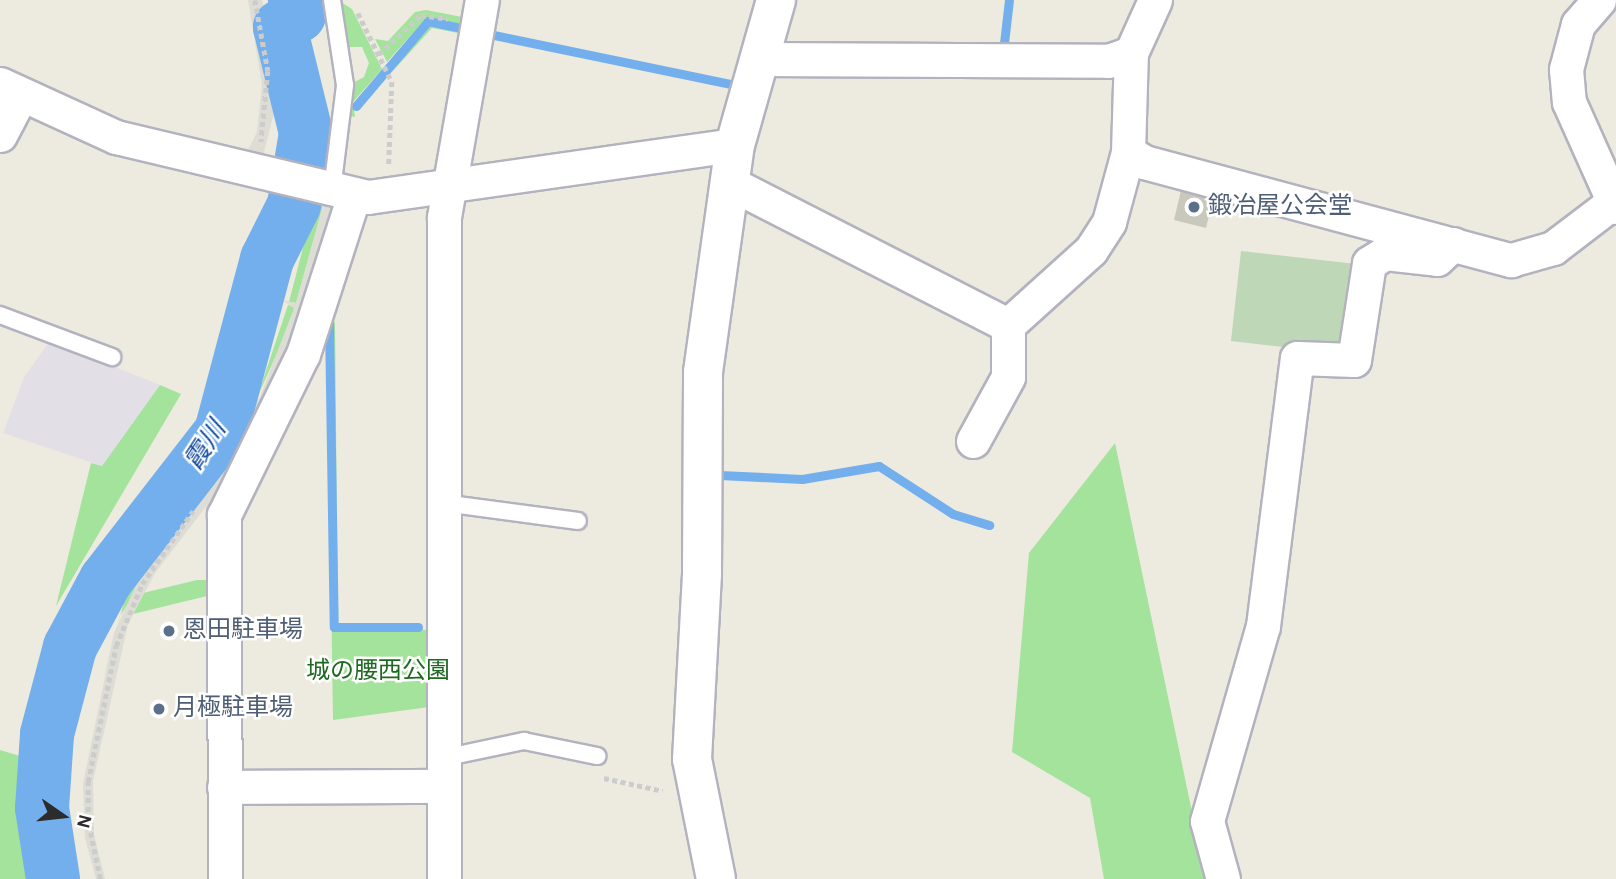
<!DOCTYPE html>
<meta charset="utf-8">
<style>
body{margin:0}
#map{position:relative;width:1616px;height:879px;overflow:hidden;background:#edeadf;font-family:"Alegreya Sans","Noto Sans JP",sans-serif}
div>[style]{position:absolute}
.industrial>*{inset:0;background:#e3dfe6}
.green>*{inset:0;background:#a3e39c}
.cemetery>*{inset:0;background:#bed7b6}
.plaza>*{inset:0;background:#dddcd5}
.water>*{inset:0;background:#74afed}
.stream>*{height:9px;margin:-4.5px;padding:0 4.5px;transform-origin:4.5px;border-radius:4.5px;background:#74afed}
.river>*{height:54px;margin:-27px;padding:0 27px;transform-origin:27px;border-radius:27px;background:#74afed}
.building>*{inset:0;background:#c9c8bd}
.path>*{height:4.5px;margin-top:-2.25px;transform-origin:0;background:repeating-linear-gradient(90deg,#ccc 0 5px,transparent 0 8.5px)}
.roads{filter:drop-shadow(2px 0 #b3b2bf) drop-shadow(-2px 0 #b3b2bf) drop-shadow(0 2px #b3b2bf) drop-shadow(0 -2px #b3b2bf)}
.service>*{height:16px;margin:-8px;padding:0 8px;transform-origin:8px;border-radius:8px;background:#fff}
.minor>*{height:33px;margin:-16.5px;padding:0 16.5px;transform-origin:16.5px;border-radius:16.5px;background:#fff}
.tertiary>*{height:38px;margin:-19px;padding:0 19px;transform-origin:19px;border-radius:19px;background:#fff}
.dots>*{width:19px;height:19px;translate:-50% -50%;box-sizing:border-box;border:4px solid #fff;border-radius:50%}
span{translate:-50% -50%;white-space:nowrap;text-align:center;line-height:1.15;-webkit-text-stroke:5px #fff;paint-order:stroke}
.service-label{font-size:24px;color:#4e5e75}
.left{translate:0 -50%;text-align:left}
.park-label{font-size:24px;color:#1c691f}
.water-label{font-size:26px;color:#104a9c;font-style:italic}
.north{position:absolute;left:28px;top:781px;width:70px;height:70px;-webkit-text-stroke:5px #fff;paint-order:stroke;rotate:104deg;font-size:19px;font-weight:700;line-height:28px;text-align:center;color:#2c2c2c}
.north::after{content:'';display:block;margin:auto;width:24px;height:32px;background:#2c2c2c;clip-path:polygon(50% 0,100% 100%,50% 72%,0 100%)}
</style>
<div id="map">
<div class="industrial">
<div style="clip-path:polygon(50px 341px,160px 385px,102px 466px,3px 433px,24px 377px)"></div>
</div>
<div class="green">
<div style="clip-path:polygon(338px 0,352px 9px,382px 69px,353px 102px,355px 117px,350px 116px,351px 84px,364px 77px,369px 63px,362px 47px,349px 47px)"></div>
<div style="clip-path:polygon(426px 10px,467px 18px,465px 27px,426px 18px,387px 62px,375px 39px,388px 41px,415px 12px)"></div>
<div style="clip-path:polygon(430px 24px,463px 34px,432px 28px,392px 72px)"></div>
<div style="clip-path:polygon(324px 202px,296px 303px,289px 302px,314px 205px)"></div>
<div style="clip-path:polygon(288px 305px,295px 307px,287px 331px,243px 429px,120px 616px,92px 717px,126px 595px,235px 437px,262px 383px)"></div>
<div style="clip-path:polygon(327px 322px,335px 322px,338px 625px,429px 630px,429px 707px,333px 720px)"></div>
<div style="clip-path:polygon(160px 385px,181px 394px,56px 606px,91px 463px,102px 466px)"></div>
<div style="clip-path:polygon(1115px 443px,1206px 879px,1104px 879px,1090px 798px,1012px 752px,1029px 553px)"></div>
<div style="clip-path:polygon(197px 580px,211px 580px,211px 595px,133px 614px,143px 593px)"></div>
<div style="clip-path:polygon(0 750px,20px 756px,20px 816px,31px 879px,0 879px)"></div>
</div>
<div class="cemetery">
<div style="clip-path:polygon(1241px 251px,1356px 264px,1346px 354px,1231px 341px)"></div>
</div>
<div class="plaza">
<div style="clip-path:polygon(248px 0,262px 0,275px 54px,274px 113px,263px 156px,136px 131px,0 73px,0 66px,114px 118px,247px 152px,257px 132px,262px 85px)"></div>
<div style="clip-path:polygon(324px 202px,340px 207px,303px 318px,221px 487px,155px 573px,128px 624px,93px 781px,94px 835px,105px 879px,96px 879px,85px 838px,83px 784px,114px 633px,137px 583px,260px 397px,294px 308px,282px 300px,296px 303px)"></div>
</div>
<div class="water">
<div style="clip-path:polygon(274px 0,323px 0,325px 9px,277px 20px)"></div>
</div>
<div class="stream">
<div style="left:489px;top:34px;width:251px;rotate:11.7deg"></div>
<div style="left:1004px;top:43px;width:43px;rotate:-83.4deg"></div>
<div style="left:356px;top:106px;width:111px;rotate:-49.7deg"></div>
<div style="left:428px;top:21px;width:34px;rotate:12deg"></div>
<div style="left:304px;top:150px;width:35px;rotate:-37deg"></div>
<div style="left:329px;top:324px;width:303px;rotate:89.1deg"></div>
<div style="left:334px;top:627px;width:84px"></div>
<div style="left:720px;top:475px;width:82px;rotate:2.8deg"></div>
<div style="left:802px;top:479px;width:78px;rotate:-9.6deg"></div>
<div style="left:879px;top:466px;width:88px;rotate:33deg"></div>
<div style="left:953px;top:514px;width:38px;rotate:17deg"></div>
</div>
<div class="river">
<div style="left:53px;top:879px;width:72px;rotate:-98.8deg"></div>
<div style="left:42px;top:808px;width:74px;rotate:-86.1deg"></div>
<div style="left:47px;top:734px;width:90px;rotate:-75.2deg"></div>
<div style="left:70px;top:647px;width:76px;rotate:-61.8deg"></div>
<div style="left:106px;top:580px;width:187px;rotate:-52.2deg"></div>
<div style="left:221px;top:432px;width:179px;rotate:-75.1deg"></div>
<div style="left:267px;top:259px;width:60px;rotate:-63.4deg"></div>
<div style="left:294px;top:205px;width:73px;rotate:-80.5deg"></div>
<div style="left:306px;top:133px;width:109px;rotate:-103.8deg"></div>
<div style="left:280px;top:27px;width:22px;rotate:-32deg"></div>
<div style="left:299px;top:15px;width:16px;rotate:-105deg"></div>
</div>
<div class="building">
<div style="clip-path:polygon(1182px 186px,1214px 194px,1206px 228px,1174px 220px)"></div>
</div>
<div class="path">
<div style="left:255px;top:0;width:72px;rotate:79.6deg"></div>
<div style="left:268px;top:71px;width:71px;rotate:95.6deg"></div>
<div style="left:358px;top:13px;width:77px;rotate:63.8deg"></div>
<div style="left:392px;top:82px;width:82px;rotate:92.1deg"></div>
<div style="left:379px;top:54px;width:57px;rotate:-42.9deg"></div>
<div style="left:421px;top:15px;width:27px;rotate:8deg"></div>
<div style="left:604px;top:778px;width:60px;rotate:12.4deg"></div>
<div style="left:100px;top:879px;width:60px;rotate:-101.5deg"></div>
<div style="left:88px;top:820px;width:38px;rotate:-90deg"></div>
<div style="left:88px;top:782px;width:139px;rotate:-78.4deg"></div>
<div style="left:116px;top:646px;width:67px;rotate:-67.2deg"></div>
<div style="left:142px;top:584px;width:89px;rotate:-55.1deg"></div>
</div>
<div class="roads">
<div class="service">
<div style="left:332px;top:190px;width:106px;rotate:-82.9deg"></div>
<div style="left:345px;top:85px;width:86px;rotate:-98.7deg"></div>
<div style="left:0;top:315px;width:120px;rotate:20.6deg"></div>
<div style="left:443px;top:503px;width:136px;rotate:7.6deg"></div>
<div style="left:443px;top:758px;width:83px;rotate:-11.9deg"></div>
<div style="left:524px;top:741px;width:75px;rotate:11.6deg"></div>
</div>
<div class="minor">
<div style="left:1599px;top:0;width:32px;rotate:131deg"></div>
<div style="left:1578px;top:24px;width:47px;rotate:104.9deg"></div>
<div style="left:1566px;top:69px;width:33px;rotate:85deg"></div>
<div style="left:1569px;top:102px;width:115px;rotate:65.9deg"></div>
<div style="left:760px;top:59px;width:348px;rotate:0.3deg"></div>
<div style="left:1108px;top:61px;width:24px;rotate:-19deg"></div>
<div style="left:0;top:84px;width:128px;rotate:24.6deg"></div>
<div style="left:116px;top:137px;width:259px;rotate:13.4deg"></div>
<div style="left:368px;top:197px;width:371px;rotate:-8.1deg"></div>
<div style="left:0;top:135px;width:45px;rotate:-62.3deg"></div>
<div style="left:1128px;top:152px;width:19px;rotate:32deg"></div>
<div style="left:1144px;top:162px;width:380px;rotate:15deg"></div>
<div style="left:1511px;top:260px;width:44px;rotate:-15.9deg"></div>
<div style="left:1553px;top:248px;width:79px;rotate:-37.3deg"></div>
<div style="left:728px;top:182px;width:314px;rotate:27.1deg"></div>
<div style="left:973px;top:441px;width:73px;rotate:-61.3deg"></div>
<div style="left:1008px;top:377px;width:52px;rotate:-90deg"></div>
<div style="left:1008px;top:325px;width:112px;rotate:-42.1deg"></div>
<div style="left:1091px;top:250px;width:33px;rotate:-57deg"></div>
<div style="left:1109px;top:222px;width:73px;rotate:-74.8deg"></div>
<div style="left:1128px;top:152px;width:99px;rotate:-88.3deg"></div>
<div style="left:1131px;top:53px;width:58px;rotate:-65.6deg"></div>
<div style="left:224px;top:787px;width:219px;rotate:-0.3deg"></div>
<div style="left:225px;top:879px;width:364px;rotate:-90.2deg"></div>
<div style="left:224px;top:515px;width:179px;rotate:-63.9deg"></div>
<div style="left:303px;top:354px;width:167px;rotate:-72.2deg"></div>
<div style="left:444px;top:879px;width:662px;rotate:-90deg"></div>
<div style="left:444px;top:217px;width:220px;rotate:-80.1deg"></div>
<div style="left:1223px;top:879px;width:60px;rotate:-105.4deg"></div>
<div style="left:1207px;top:821px;width:203px;rotate:-74deg"></div>
<div style="left:1263px;top:626px;width:270px;rotate:-82.8deg"></div>
<div style="left:1297px;top:358px;width:57px;rotate:2deg"></div>
<div style="left:1354px;top:360px;width:98px;rotate:-81.2deg"></div>
<div style="left:1369px;top:263px;width:19px;rotate:-32deg"></div>
<div style="left:1385px;top:253px;width:52px;rotate:6.6deg"></div>
<div style="left:1437px;top:259px;width:22px;rotate:-43deg"></div>
</div>
<div class="tertiary">
<div style="left:716px;top:879px;width:122px;rotate:-101.3deg"></div>
<div style="left:692px;top:759px;width:186px;rotate:-86.9deg"></div>
<div style="left:702px;top:573px;width:201px;rotate:-89.7deg"></div>
<div style="left:703px;top:372px;width:229px;rotate:-82deg"></div>
<div style="left:735px;top:145px;width:151px;rotate:-74.2deg"></div>
</div>
</div>
<div class="dots">
<div style="left:1194px;top:207px;background:#5c6f8a"></div>
<div style="left:169px;top:631px;background:#5c6f8a"></div>
<div style="left:159px;top:709px;background:#5c6f8a"></div>
</div>
<div class="service-label">
<span class="left" style="left:1208px;top:207px">鍛冶屋公会堂</span>
<span class="left" style="left:183px;top:631px">恩田駐車場</span>
<span class="left" style="left:173px;top:709px">月極駐車場</span>
</div>
<div class="park-label">
<span style="left:378px;top:672px">城の腰西公園</span>
</div>
<div class="water-label">
<span style="left:206px;top:446px;rotate:-57deg">霞川</span>
</div>
<div class="north">N</div>
</div>
